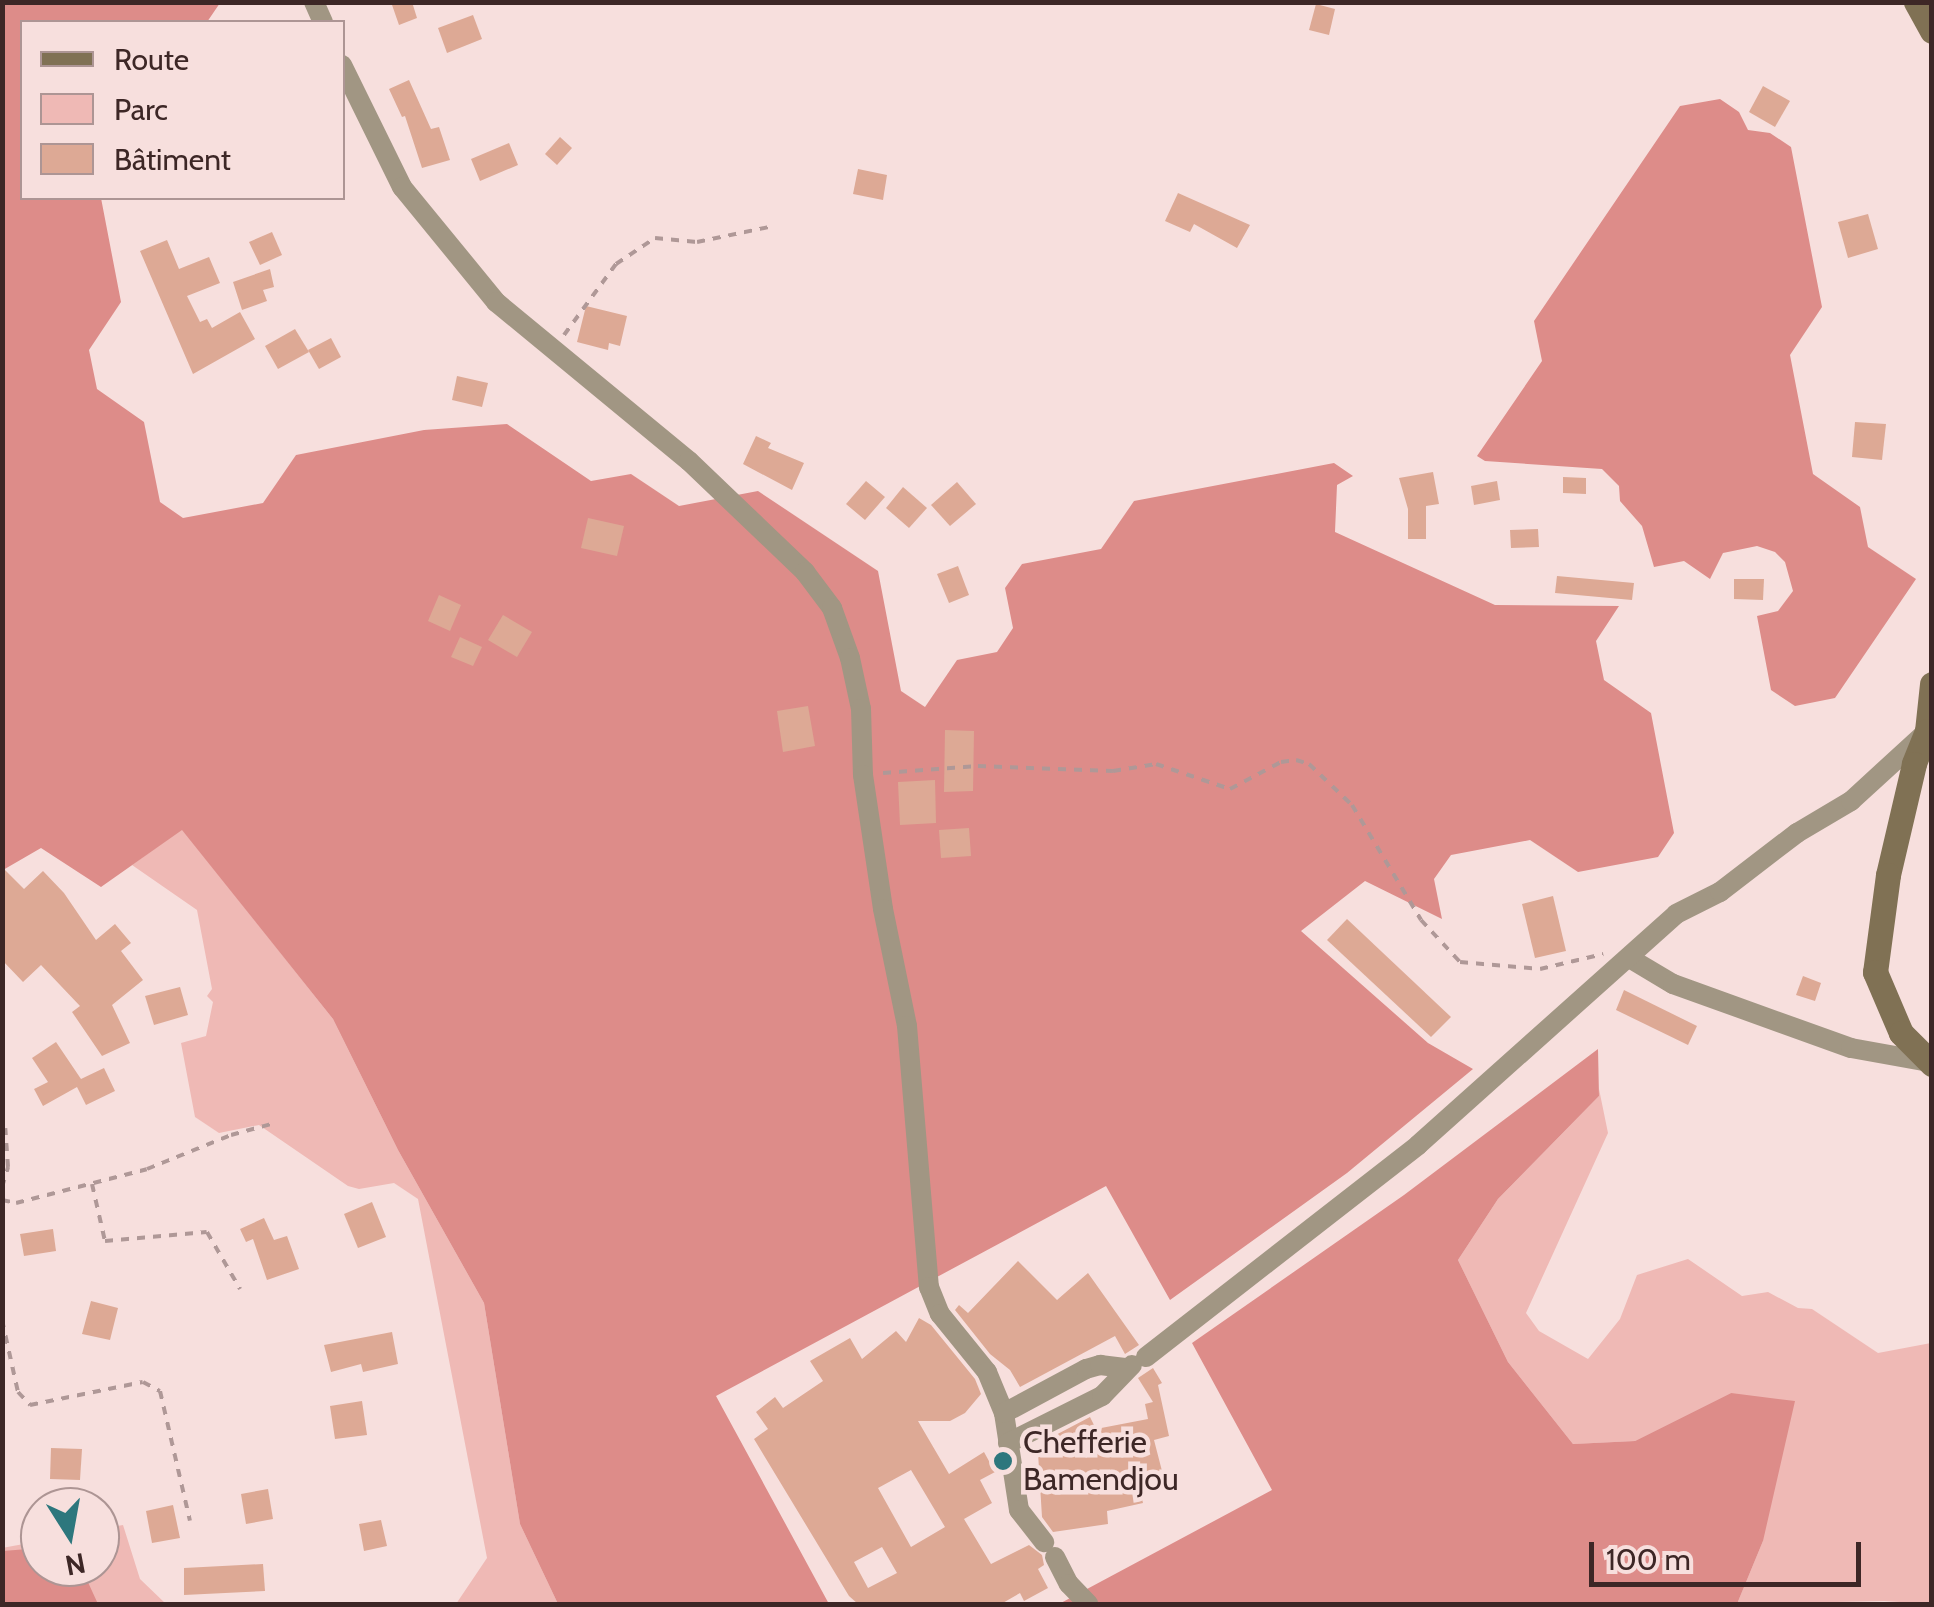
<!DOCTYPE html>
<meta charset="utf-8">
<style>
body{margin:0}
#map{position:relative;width:1934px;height:1607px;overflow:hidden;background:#f7dfdd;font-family:Cabin,sans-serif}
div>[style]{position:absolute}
.green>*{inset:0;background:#efb9b5}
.forest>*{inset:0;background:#dd8c89}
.building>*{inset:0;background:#dda995}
.path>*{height:4px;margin-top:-2px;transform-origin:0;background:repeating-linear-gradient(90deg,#af9897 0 8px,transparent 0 16px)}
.street>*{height:20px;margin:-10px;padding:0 10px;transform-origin:10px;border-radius:10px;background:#a19683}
.secondary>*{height:25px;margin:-12.5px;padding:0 12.5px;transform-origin:12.5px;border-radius:12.5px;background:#807154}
.dots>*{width:28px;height:28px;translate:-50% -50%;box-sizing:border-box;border:5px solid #f7dfdd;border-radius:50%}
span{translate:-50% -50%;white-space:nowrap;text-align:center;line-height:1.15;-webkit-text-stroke:9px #f7dfdd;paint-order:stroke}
.poi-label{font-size:32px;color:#3d2726}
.left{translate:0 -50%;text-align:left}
.frame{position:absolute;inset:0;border:5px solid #3d2726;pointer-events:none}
.legend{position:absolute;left:20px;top:20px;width:325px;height:180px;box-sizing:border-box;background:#f7dfdd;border:2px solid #ad9594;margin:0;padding:12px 18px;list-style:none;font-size:30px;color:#3d2726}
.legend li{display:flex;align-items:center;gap:20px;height:50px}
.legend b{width:50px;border:2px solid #ad9594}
.north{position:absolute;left:20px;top:1487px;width:100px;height:100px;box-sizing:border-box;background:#f7dfdd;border:2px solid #ad9594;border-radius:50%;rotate:169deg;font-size:28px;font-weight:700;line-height:40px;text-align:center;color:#3d2726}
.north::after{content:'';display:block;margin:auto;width:35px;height:45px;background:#2d777d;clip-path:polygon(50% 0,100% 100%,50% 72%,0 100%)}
.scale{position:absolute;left:1589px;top:1542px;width:272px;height:45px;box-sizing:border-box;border:5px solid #3d2726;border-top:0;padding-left:12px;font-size:30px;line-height:35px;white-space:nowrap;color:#3d2726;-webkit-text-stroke:8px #f7dfdd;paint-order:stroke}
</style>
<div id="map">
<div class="green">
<div style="clip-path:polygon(182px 829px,333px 1019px,398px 1150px,484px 1303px,520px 1524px,558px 1604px,456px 1604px,487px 1558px,418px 1199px,394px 1183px,359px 1189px,348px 1186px,259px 1125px,219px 1133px,195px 1117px,181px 1043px,206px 1036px,213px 1002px,207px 996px,212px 989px,197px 910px,132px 865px)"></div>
<div style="clip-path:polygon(1599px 1089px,1608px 1133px,1526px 1313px,1539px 1331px,1588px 1359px,1620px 1319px,1637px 1275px,1688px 1259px,1742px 1296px,1768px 1292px,1798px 1308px,1812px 1309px,1878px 1353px,1931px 1343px,1931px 1604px,1884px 1601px,1737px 1604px,1763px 1541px,1731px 1393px,1635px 1441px,1573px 1444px,1508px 1362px,1458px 1260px,1498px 1199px,1599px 1096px)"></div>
<div style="clip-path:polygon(123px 1525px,140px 1579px,166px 1604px,3px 1604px,2px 1548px,40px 1541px,40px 1567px,100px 1567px,100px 1529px)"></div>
</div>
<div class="forest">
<div style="clip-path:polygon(3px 2px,220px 3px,207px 22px,22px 22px,22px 198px,101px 198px,121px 302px,89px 350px,97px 389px,144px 422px,160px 502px,183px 518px,263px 503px,296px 455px,424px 430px,507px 424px,591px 481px,631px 474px,679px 506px,758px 491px,878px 571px,901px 691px,925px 707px,957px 660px,997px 652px,1013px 628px,1005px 588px,1022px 564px,1101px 549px,1134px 501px,1334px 463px,1353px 476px,1337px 485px,1335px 532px,1495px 605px,1619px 606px,1596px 641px,1604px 680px,1651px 713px,1674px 833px,1658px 857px,1578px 872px,1530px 840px,1451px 855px,1434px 879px,1442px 919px,1365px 881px,1301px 931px,1428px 1043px,1473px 1069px,1347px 1173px,1170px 1300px,1106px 1186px,716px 1396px,829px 1604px,558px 1604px,520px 1524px,484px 1303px,398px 1150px,333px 1019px,182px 830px,101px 887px,41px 848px,3px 870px)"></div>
<div style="clip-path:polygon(1720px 99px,1739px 112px,1748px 130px,1770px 133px,1791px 147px,1822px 307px,1790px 355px,1813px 474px,1860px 507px,1868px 547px,1916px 579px,1835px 698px,1795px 706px,1771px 690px,1757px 616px,1778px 611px,1793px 591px,1785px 562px,1775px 552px,1757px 546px,1723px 553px,1710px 579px,1684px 561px,1654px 567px,1642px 526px,1620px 501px,1619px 486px,1602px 469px,1485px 461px,1477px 456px,1542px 361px,1534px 321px,1680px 106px)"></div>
<div style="clip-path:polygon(1598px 1049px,1599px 1096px,1498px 1199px,1458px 1260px,1508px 1362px,1573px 1444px,1635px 1441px,1731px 1393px,1795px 1401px,1763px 1541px,1737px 1604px,1059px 1604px,1272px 1490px,1192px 1343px,1404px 1195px)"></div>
<div style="clip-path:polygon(40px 1548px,40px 1567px,81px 1567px,98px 1604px,3px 1604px,3px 1551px)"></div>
</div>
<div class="building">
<div style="clip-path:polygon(391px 2px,412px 2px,417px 18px,399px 25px)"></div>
<div style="clip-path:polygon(1316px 4px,1335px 9px,1329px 35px,1309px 30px)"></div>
<div style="clip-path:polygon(473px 15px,482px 39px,447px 53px,438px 28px)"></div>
<div style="clip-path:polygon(409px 80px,431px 129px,439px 127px,450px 160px,422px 168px,405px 116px,402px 117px,389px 89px)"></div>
<div style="clip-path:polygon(1763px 86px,1790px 101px,1775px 127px,1749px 112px)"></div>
<div style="clip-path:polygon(560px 137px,572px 148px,557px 165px,545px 154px)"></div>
<div style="clip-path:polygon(509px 143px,518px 165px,480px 181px,471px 159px)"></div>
<div style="clip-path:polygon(858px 169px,887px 175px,883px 200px,853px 194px)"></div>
<div style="clip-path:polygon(1178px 193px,1250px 225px,1237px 248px,1194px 224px,1190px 232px,1165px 221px)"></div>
<div style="clip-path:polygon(1868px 214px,1878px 249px,1848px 258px,1838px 222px)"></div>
<div style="clip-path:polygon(272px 232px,282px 255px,260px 265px,249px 242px)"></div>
<div style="clip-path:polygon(167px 240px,179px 269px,209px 257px,220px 283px,187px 296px,200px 322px,207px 319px,212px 328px,240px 312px,255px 339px,193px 374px,140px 251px)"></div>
<div style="clip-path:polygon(270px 269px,274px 287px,263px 290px,267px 301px,242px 310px,233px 282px)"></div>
<div style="clip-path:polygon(586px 306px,627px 316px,620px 346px,609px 343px,608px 350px,577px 342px)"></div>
<div style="clip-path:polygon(295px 329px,309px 352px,278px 369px,265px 346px)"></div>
<div style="clip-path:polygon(331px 338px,341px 357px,319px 369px,308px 350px)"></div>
<div style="clip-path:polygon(457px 376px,488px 383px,482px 407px,452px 400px)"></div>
<div style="clip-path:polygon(1855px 422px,1886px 424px,1882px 460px,1852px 457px)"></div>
<div style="clip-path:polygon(756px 436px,771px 443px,768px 448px,804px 463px,792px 490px,743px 464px)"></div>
<div style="clip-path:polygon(1433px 472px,1439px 504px,1426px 506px,1426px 539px,1408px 539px,1408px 509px,1399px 478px)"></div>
<div style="clip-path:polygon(1563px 477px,1586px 478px,1586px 494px,1563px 493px)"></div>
<div style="clip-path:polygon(866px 481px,885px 497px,865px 520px,846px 504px)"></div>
<div style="clip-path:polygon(1497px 481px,1500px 500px,1474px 505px,1471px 486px)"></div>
<div style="clip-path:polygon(957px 482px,976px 504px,950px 526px,931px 505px)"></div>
<div style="clip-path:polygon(903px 487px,927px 508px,909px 528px,886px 508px)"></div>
<div style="clip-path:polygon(588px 518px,624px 526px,617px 556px,581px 548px)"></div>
<div style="clip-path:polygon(1538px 529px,1539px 547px,1511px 548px,1510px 530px)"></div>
<div style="clip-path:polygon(958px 566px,969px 595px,949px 603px,937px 574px)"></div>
<div style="clip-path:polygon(1557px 576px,1634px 583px,1632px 600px,1555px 593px)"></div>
<div style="clip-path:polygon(1734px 579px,1764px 579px,1763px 600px,1734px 599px)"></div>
<div style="clip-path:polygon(439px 595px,461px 605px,450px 631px,428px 621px)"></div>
<div style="clip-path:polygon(503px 615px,532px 632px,517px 657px,488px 640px)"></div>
<div style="clip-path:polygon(460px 637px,482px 647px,473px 666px,451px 657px)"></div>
<div style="clip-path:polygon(808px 706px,815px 746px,783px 752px,777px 711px)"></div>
<div style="clip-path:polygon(945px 730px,974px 731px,973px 791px,944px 792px)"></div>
<div style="clip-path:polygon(935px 780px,936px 823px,900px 825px,898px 782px)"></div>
<div style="clip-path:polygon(969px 828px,971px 856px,941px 858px,939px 830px)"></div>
<div style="clip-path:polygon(2px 867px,24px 889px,43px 871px,64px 893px,96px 940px,115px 924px,131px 943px,121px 951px,143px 980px,112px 1005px,130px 1043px,102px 1056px,72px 1012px,80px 1006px,41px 965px,23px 982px,2px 960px)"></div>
<div style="clip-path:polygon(1553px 896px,1566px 951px,1535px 958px,1522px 904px)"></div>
<div style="clip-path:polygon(1347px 919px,1451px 1017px,1431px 1037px,1327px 940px)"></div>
<div style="clip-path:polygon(1803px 976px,1821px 983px,1815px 1001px,1796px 995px)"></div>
<div style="clip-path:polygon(180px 987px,188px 1015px,154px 1025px,145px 996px)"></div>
<div style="clip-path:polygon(1624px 990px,1697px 1026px,1688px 1045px,1616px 1010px)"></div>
<div style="clip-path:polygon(56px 1042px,81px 1079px,104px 1068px,115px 1091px,86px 1105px,77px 1087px,43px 1106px,34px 1089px,48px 1082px,32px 1058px)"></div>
<div style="clip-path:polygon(372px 1202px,386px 1237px,358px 1248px,344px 1214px)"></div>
<div style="clip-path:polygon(264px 1218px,274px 1240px,287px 1236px,299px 1269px,267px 1280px,253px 1239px,246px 1242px,240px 1229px)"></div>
<div style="clip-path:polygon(53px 1229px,56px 1251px,24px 1256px,20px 1234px)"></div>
<div style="clip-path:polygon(1018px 1261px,1057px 1300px,1088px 1273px,1139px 1345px,1125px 1354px,1115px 1336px,1020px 1387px,1010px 1370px,990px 1354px,955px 1310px,959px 1305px,968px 1313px)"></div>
<div style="clip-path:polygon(91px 1301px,118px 1308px,110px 1340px,82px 1334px)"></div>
<div style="clip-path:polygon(evenodd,919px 1318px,931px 1325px,975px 1379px,981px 1394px,965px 1413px,950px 1421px,918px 1421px,949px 1474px,984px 1452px,995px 1472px,980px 1480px,992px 1503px,964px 1519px,991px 1564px,1029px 1545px,1042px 1555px,1044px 1565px,1038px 1569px,1048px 1588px,1024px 1601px,1020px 1593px,1001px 1604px,858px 1604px,849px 1596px,754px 1439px,768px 1429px,756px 1412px,775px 1397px,783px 1408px,823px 1381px,810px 1361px,850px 1338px,862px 1359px,896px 1331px,906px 1342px,919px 1318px,911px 1470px,945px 1527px,911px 1547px,878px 1488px,911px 1470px,919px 1318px,882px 1547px,897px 1573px,868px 1588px,854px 1562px,882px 1547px)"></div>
<div style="clip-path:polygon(392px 1332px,398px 1364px,363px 1372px,361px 1364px,331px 1372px,324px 1345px)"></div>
<div style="clip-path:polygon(1153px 1368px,1162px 1383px,1158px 1385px,1169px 1436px,1154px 1440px,1162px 1471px,1137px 1477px,1143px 1503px,1107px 1511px,1108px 1524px,1053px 1532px,1042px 1517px,1038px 1453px,1059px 1453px,1050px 1438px,1090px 1417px,1096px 1429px,1148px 1419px,1145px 1404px,1153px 1402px,1138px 1378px)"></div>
<div style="clip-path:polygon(362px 1401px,367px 1435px,335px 1439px,330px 1406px)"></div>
<div style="clip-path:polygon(51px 1448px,82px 1449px,80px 1480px,50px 1479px)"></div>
<div style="clip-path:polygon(268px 1489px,273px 1519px,246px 1524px,241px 1494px)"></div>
<div style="clip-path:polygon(173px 1505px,180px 1538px,152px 1543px,146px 1511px)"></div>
<div style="clip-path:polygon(381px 1520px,387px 1546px,364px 1551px,359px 1524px)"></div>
<div style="clip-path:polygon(263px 1564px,265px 1591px,184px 1595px,184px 1568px)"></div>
</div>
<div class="path">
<div style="left:564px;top:335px;width:88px;rotate:-53.8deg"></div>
<div style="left:616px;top:264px;width:47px;rotate:-33.7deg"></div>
<div style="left:655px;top:238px;width:42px;rotate:5.4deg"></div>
<div style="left:697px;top:242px;width:74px;rotate:-11.8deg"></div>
<div style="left:883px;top:773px;width:95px;rotate:-4.2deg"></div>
<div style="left:978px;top:766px;width:135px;rotate:2.1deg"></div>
<div style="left:1113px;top:771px;width:44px;rotate:-9.2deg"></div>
<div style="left:1156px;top:764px;width:78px;rotate:18.7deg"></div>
<div style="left:1230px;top:789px;width:58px;rotate:-27.9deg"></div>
<div style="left:1281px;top:762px;width:15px;rotate:-8deg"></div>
<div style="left:1296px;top:760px;width:14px;rotate:17deg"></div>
<div style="left:1309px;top:764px;width:59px;rotate:43.6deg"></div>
<div style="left:1352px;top:805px;width:134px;rotate:59deg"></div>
<div style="left:1421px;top:920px;width:57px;rotate:47.1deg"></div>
<div style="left:1460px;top:962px;width:80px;rotate:5deg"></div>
<div style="left:1540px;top:969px;width:65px;rotate:-13.4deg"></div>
<div style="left:92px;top:1184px;width:58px;rotate:77.2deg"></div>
<div style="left:105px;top:1241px;width:102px;rotate:-5deg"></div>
<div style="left:207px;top:1232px;width:66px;rotate:59.9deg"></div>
<div style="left:2px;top:1187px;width:21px;rotate:-73deg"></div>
<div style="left:8px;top:1167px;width:39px;rotate:-94deg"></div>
<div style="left:2px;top:1200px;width:14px;rotate:12deg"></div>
<div style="left:16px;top:1203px;width:135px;rotate:-14.5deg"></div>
<div style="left:147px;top:1169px;width:91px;rotate:-22deg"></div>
<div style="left:231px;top:1135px;width:46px;rotate:-15.3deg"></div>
<div style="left:2px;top:1320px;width:74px;rotate:77.5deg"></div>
<div style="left:18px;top:1392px;width:18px;rotate:47deg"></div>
<div style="left:30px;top:1405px;width:115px;rotate:-11.5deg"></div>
<div style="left:143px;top:1382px;width:19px;rotate:28deg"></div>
<div style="left:160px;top:1391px;width:133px;rotate:77deg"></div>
</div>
<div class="street">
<div style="left:314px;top:2px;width:22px;rotate:66deg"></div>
<div style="left:342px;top:65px;width:136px;rotate:63.8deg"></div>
<div style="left:402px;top:187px;width:149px;rotate:50.7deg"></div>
<div style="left:496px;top:302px;width:250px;rotate:39.5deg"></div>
<div style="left:689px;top:461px;width:161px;rotate:43.7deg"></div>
<div style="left:805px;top:572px;width:45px;rotate:53.1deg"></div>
<div style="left:832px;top:608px;width:53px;rotate:70.2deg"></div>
<div style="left:850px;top:658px;width:52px;rotate:77.8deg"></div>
<div style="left:861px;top:709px;width:66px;rotate:88.3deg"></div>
<div style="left:863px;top:775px;width:135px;rotate:81.5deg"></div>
<div style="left:883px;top:909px;width:119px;rotate:78.4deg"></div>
<div style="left:907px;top:1026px;width:262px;rotate:85.2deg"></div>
<div style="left:929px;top:1287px;width:29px;rotate:68deg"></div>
<div style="left:940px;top:1314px;width:75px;rotate:51deg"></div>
<div style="left:987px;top:1372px;width:44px;rotate:67.5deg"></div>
<div style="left:1004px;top:1413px;width:98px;rotate:81.2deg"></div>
<div style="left:1019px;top:1510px;width:41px;rotate:52deg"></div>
<div style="left:1631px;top:959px;width:49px;rotate:30.8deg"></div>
<div style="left:1673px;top:984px;width:189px;rotate:19.8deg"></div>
<div style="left:1851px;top:1048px;width:79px;rotate:10.2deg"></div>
<div style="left:1146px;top:1357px;width:345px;rotate:-37.9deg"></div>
<div style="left:1418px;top:1145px;width:346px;rotate:-41.8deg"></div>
<div style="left:1676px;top:914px;width:49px;rotate:-26.6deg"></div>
<div style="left:1720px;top:892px;width:97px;rotate:-37.5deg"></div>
<div style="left:1797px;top:833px;width:63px;rotate:-30.7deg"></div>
<div style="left:1851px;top:801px;width:98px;rotate:-42.5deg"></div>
<div style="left:1004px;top:1413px;width:93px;rotate:-28.2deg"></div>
<div style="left:1086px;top:1369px;width:15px;rotate:-16deg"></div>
<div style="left:1100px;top:1365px;width:25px;rotate:7deg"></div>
<div style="left:1008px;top:1443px;width:105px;rotate:-26.6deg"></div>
<div style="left:1102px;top:1396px;width:43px;rotate:-45.9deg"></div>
<div style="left:1055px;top:1557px;width:30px;rotate:63deg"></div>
<div style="left:1069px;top:1584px;width:28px;rotate:46deg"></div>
</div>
<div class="secondary">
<div style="left:1916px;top:2px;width:33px;rotate:61deg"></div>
<div style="left:1932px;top:684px;width:47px;rotate:96.1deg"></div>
<div style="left:1927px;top:731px;width:35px;rotate:112deg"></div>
<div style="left:1914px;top:764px;width:114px;rotate:103.2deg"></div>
<div style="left:1888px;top:875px;width:98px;rotate:97.6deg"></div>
<div style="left:1875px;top:972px;width:66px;rotate:66.9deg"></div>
<div style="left:1901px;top:1033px;width:44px;rotate:45deg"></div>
</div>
<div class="dots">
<div style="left:1003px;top:1461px;background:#2d777d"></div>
</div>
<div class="poi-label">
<span class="left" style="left:1023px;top:1461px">Chefferie<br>Bamendjou</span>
</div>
<div class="frame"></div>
<ul class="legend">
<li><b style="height:12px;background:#807154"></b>Route</li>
<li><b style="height:28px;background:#efb9b5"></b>Parc</li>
<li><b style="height:28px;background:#dda995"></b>Bâtiment</li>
</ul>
<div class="north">N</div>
<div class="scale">100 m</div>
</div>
